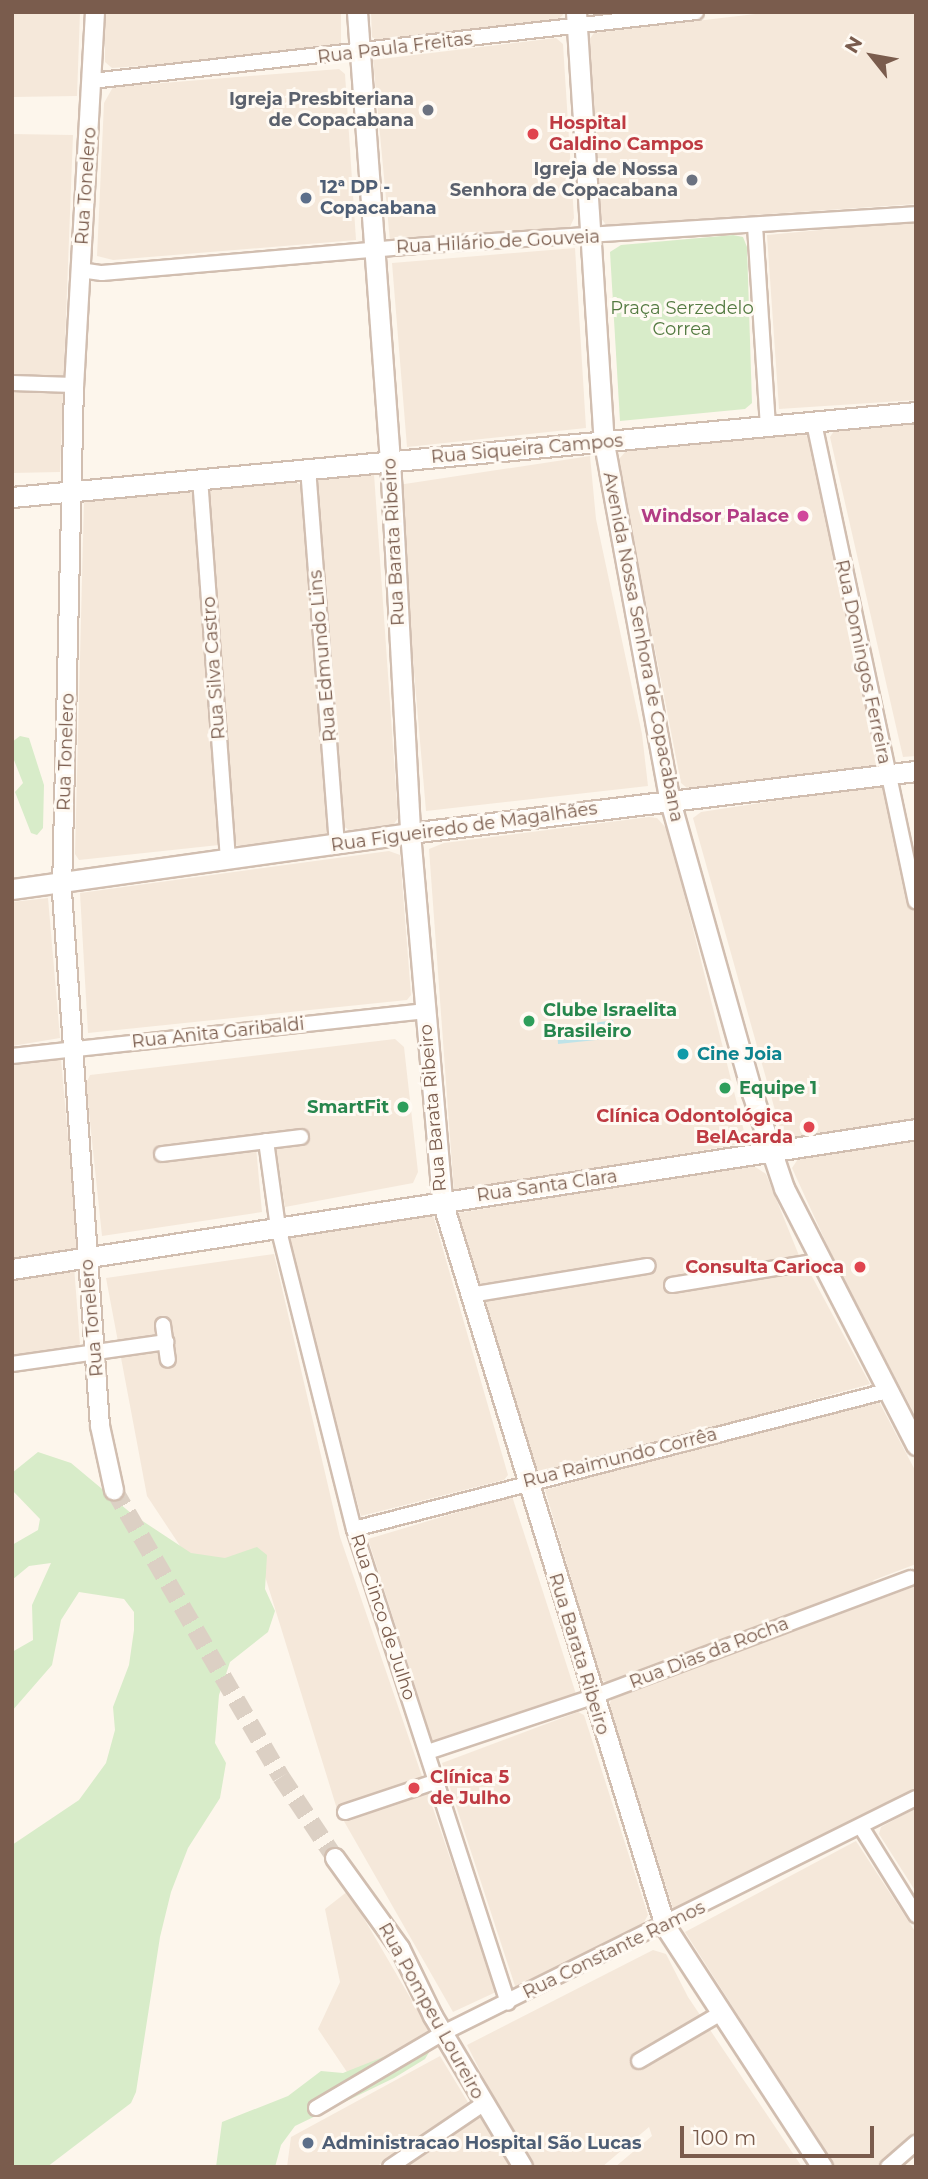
<!DOCTYPE html>
<meta charset="utf-8">
<style>
body{margin:0}
#map{position:relative;width:928px;height:2179px;overflow:hidden;background:#fdf6ec;font-family:Montserrat,sans-serif}
div>[style]{position:absolute}
.residential>*{inset:0;background:#f5e8da}
.green>*{inset:0;background:#d8ecc9}
.water>*{inset:0;background:#bfe3e8}
.tertiary-tunnel>*{height:18px;margin-top:-9px;transform-origin:0;background:repeating-linear-gradient(90deg,#dcd0c4 0 18px,transparent 0 27px)}
.roads{filter:drop-shadow(2px 0 #d1beb0) drop-shadow(-2px 0 #d1beb0) drop-shadow(0 2px #d1beb0) drop-shadow(0 -2px #d1beb0)}
.minor>*{height:14px;margin:-7px;padding:0 7px;transform-origin:7px;border-radius:7px;background:#fff}
.tertiary>*{height:18px;margin:-9px;padding:0 9px;transform-origin:9px;border-radius:9px;background:#fff}
.secondary>*{height:19px;margin:-9.5px;padding:0 9.5px;transform-origin:9.5px;border-radius:9.5px;background:#fff}
.dots>*{width:19px;height:19px;translate:-50% -50%;box-sizing:border-box;border:4px solid #fffaf3;border-radius:50%}
span{translate:-50% -50%;white-space:nowrap;text-align:center;line-height:1.15;-webkit-text-stroke:6px #fffaf3;paint-order:stroke}
.street-label{font-size:18px;color:#7a5c4d}
.worship-label{font-size:18px;color:#5b616d;font-weight:700}
.right{translate:-100% -50%;text-align:right}
.health-label{font-size:18px;color:#be3a42;font-weight:700}
.left{translate:0 -50%;text-align:left}
.service-label{font-size:18px;color:#4e5e75;font-weight:700}
.park-label{font-size:18px;color:#537a41}
.hotel-label{font-size:18px;color:#b23c85;font-weight:700}
.leisure-label{font-size:18px;color:#27864d;font-weight:700}
.culture-label{font-size:18px;color:#0d838f;font-weight:700}
.frame{position:absolute;inset:0;border:14px solid #7a5c4d;pointer-events:none}
.north{position:absolute;left:837px;top:21px;width:70px;height:70px;-webkit-text-stroke:5px #fffaf3;paint-order:stroke;rotate:301deg;font-size:19px;font-weight:700;line-height:28px;text-align:center;color:#7a5c4d}
.north::after{content:'';display:block;margin:auto;width:24px;height:32px;background:#7a5c4d;clip-path:polygon(50% 0,100% 100%,50% 72%,0 100%)}
.scale{position:absolute;left:680px;top:2126px;width:194px;height:32px;box-sizing:border-box;border:4px solid #7a5c4d;border-top:0;padding-left:9px;font-size:21px;line-height:24px;white-space:nowrap;color:#7a5c4d;-webkit-text-stroke:5px #fffaf3;paint-order:stroke}
</style>
<div id="map">
<div class="residential">
<div style="clip-path:polygon(12px 12px,80px 12px,77px 96px,14px 97px)"></div>
<div style="clip-path:polygon(105px 12px,341px 12px,341px 45px,335px 52px,112px 68px,105px 62px)"></div>
<div style="clip-path:polygon(371px 12px,562px 12px,563px 15px,555px 22px,379px 41px,372px 37px)"></div>
<div style="clip-path:polygon(773px 12px,916px 12px,916px 204px,606px 225px,601px 218px,589px 40px,594px 33px)"></div>
<div style="clip-path:polygon(556px 38px,563px 44px,574px 218px,570px 227px,390px 241px,373px 60px)"></div>
<div style="clip-path:polygon(339px 69px,345px 74px,356px 240px,113px 260px,97px 256px,104px 103px,113px 87px)"></div>
<div style="clip-path:polygon(12px 134px,73px 135px,60px 472px,12px 473px)"></div>
<div style="clip-path:polygon(916px 221px,916px 400px,779px 409px,767px 235px)"></div>
<div style="clip-path:polygon(575px 248px,586px 428px,407px 447px,392px 263px)"></div>
<div style="clip-path:polygon(916px 420px,916px 756px,903px 757px,830px 437px,834px 431px)"></div>
<div style="clip-path:polygon(798px 433px,808px 436px,880px 765px,687px 788px,681px 783px,618px 460px,628px 449px)"></div>
<div style="clip-path:polygon(590px 456px,596px 519px,642px 734px,648px 786px,426px 811px,398px 485px)"></div>
<div style="clip-path:polygon(368px 472px,374px 474px,398px 818px,394px 824px,349px 830px,343px 826px,315px 483px,318px 478px)"></div>
<div style="clip-path:polygon(295px 481px,302px 486px,330px 828px,324px 836px,238px 846px,230px 839px,205px 489px)"></div>
<div style="clip-path:polygon(193px 488px,219px 845px,79px 860px,75px 854px,84px 501px,89px 496px)"></div>
<div style="clip-path:polygon(880px 785px,888px 789px,916px 916px,916px 1119px,790px 1140px,780px 1128px,693px 818px,701px 812px)"></div>
<div style="clip-path:polygon(649px 817px,657px 818px,668px 830px,747px 1143px,454px 1192px,429px 849px,444px 843px)"></div>
<div style="clip-path:polygon(389px 851px,400px 855px,411px 995px,407px 1000px,88px 1033px,80px 893px)"></div>
<div style="clip-path:polygon(48px 898px,60px 1038px,12px 1046px,12px 902px)"></div>
<div style="clip-path:polygon(395px 1039px,404px 1047px,418px 1172px,413px 1183px,285px 1207px,276px 1147px,307px 1140px,307px 1129px,159px 1146px,156px 1157px,256px 1147px,262px 1212px,102px 1236px,86px 1084px,90px 1075px)"></div>
<div style="clip-path:polygon(61px 1059px,78px 1251px,12px 1261px,12px 1065px)"></div>
<div style="clip-path:polygon(916px 1136px,916px 1417px,834px 1260px,792px 1168px,800px 1156px)"></div>
<div style="clip-path:polygon(751px 1164px,766px 1174px,800px 1258px,666px 1284px,667px 1291px,809px 1271px,870px 1384px,554px 1471px,537px 1471px,458px 1213px)"></div>
<div style="clip-path:polygon(431px 1208px,508px 1475px,504px 1480px,361px 1516px,284px 1233px)"></div>
<div style="clip-path:polygon(274px 1254px,340px 1537px,496px 1992px,453px 2012px,337px 1809px,260px 1560px,200px 1576px,147px 1496px,106px 1278px)"></div>
<div style="clip-path:polygon(74px 1266px,80px 1344px,75px 1349px,12px 1359px,12px 1275px)"></div>
<div style="clip-path:polygon(876px 1396px,916px 1472px,916px 1564px,874px 1580px,868px 1588px,607px 1682px,601px 1680px,545px 1490px)"></div>
<div style="clip-path:polygon(512px 1496px,576px 1694px,438px 1743px,432px 1740px,368px 1539px)"></div>
<div style="clip-path:polygon(916px 1586px,916px 1791px,673px 1909px,609px 1705px,612px 1698px)"></div>
<div style="clip-path:polygon(578px 1712px,584px 1715px,648px 1915px,643px 1924px,516px 1989px,442px 1763px)"></div>
<div style="clip-path:polygon(916px 1808px,916px 1892px,879px 1834px,881px 1827px)"></div>
<div style="clip-path:polygon(856px 1841px,916px 1933px,916px 2135px,879px 2167px,835px 2167px,685px 1932px)"></div>
<div style="clip-path:polygon(348px 1891px,429px 2030px,351px 2078px,318px 2029px,340px 1982px,325px 1909px)"></div>
<div style="clip-path:polygon(653px 1950px,666px 1954px,688px 1997px,802px 2167px,615px 2167px,652px 2136px,649px 2127px,602px 2167px,533px 2167px,522px 2154px,467px 2045px)"></div>
<div style="clip-path:polygon(440px 2056px,469px 2104px,376px 2167px,287px 2167px,291px 2137px)"></div>
<div style="clip-path:polygon(478px 2113px,511px 2167px,402px 2167px)"></div>
</div>
<div class="green">
<div style="clip-path:polygon(733px 235px,743px 237px,747px 247px,752px 403px,745px 409px,620px 421px,610px 252px,621px 245px)"></div>
<div style="clip-path:polygon(20px 736px,29px 738px,44px 785px,43px 828px,37px 835px,31px 833px,15px 792px,23px 783px,12px 755px,12px 742px)"></div>
<div style="clip-path:polygon(38px 1452px,71px 1463px,132px 1514px,191px 1553px,225px 1558px,257px 1547px,267px 1555px,265px 1589px,275px 1611px,268px 1632px,230px 1662px,219px 1695px,215px 1743px,226px 1763px,220px 1798px,188px 1848px,171px 1892px,160px 1937px,136px 2092px,131px 2103px,47px 2167px,12px 2167px,12px 1845px,79px 1800px,106px 1763px,115px 1730px,113px 1707px,129px 1665px,134px 1630px,134px 1612px,124px 1599px,79px 1592px,61px 1620px,52px 1665px,12px 1711px,12px 1652px,33px 1640px,32px 1605px,51px 1563px,29px 1566px,12px 1580px,12px 1545px,38px 1530px,40px 1519px,12px 1490px,12px 1473px)"></div>
<div style="clip-path:polygon(408px 2047px,431px 2049px,425px 2059px,394px 2078px,295px 2126px,281px 2145px,275px 2167px,216px 2167px,222px 2122px,288px 2096px,321px 2071px,343px 2073px)"></div>
</div>
<div class="water">
<div style="clip-path:polygon(613px 1020px,615px 1038px,558px 1044px,557px 1029px)"></div>
</div>
<div class="tertiary-tunnel">
<div style="left:114px;top:1490px;width:332px;rotate:59.8deg"></div>
<div style="left:281px;top:1777px;width:97px;rotate:56.3deg"></div>
</div>
<div class="roads">
<div class="minor">
<div style="left:92px;top:81px;width:608px;rotate:-6.52deg"></div>
<div style="left:755px;top:226px;width:201px;rotate:86.3deg"></div>
<div style="left:80px;top:270px;width:22px;rotate:8deg"></div>
<div style="left:102px;top:273px;width:327px;rotate:-4.9deg"></div>
<div style="left:428px;top:245px;width:489px;rotate:-3.6deg"></div>
<div style="left:12px;top:383px;width:62px;rotate:1.8deg"></div>
<div style="left:814px;top:423px;width:489px;rotate:78deg"></div>
<div style="left:308px;top:468px;width:377px;rotate:85.6deg"></div>
<div style="left:200px;top:478px;width:382px;rotate:85.8deg"></div>
<div style="left:12px;top:1056px;width:414px;rotate:-6.2deg"></div>
<div style="left:266px;top:1141px;width:87px;rotate:82.1deg"></div>
<div style="left:278px;top:1227px;width:311px;rotate:75.9deg"></div>
<div style="left:354px;top:1529px;width:498px;rotate:72deg"></div>
<div style="left:162px;top:1154px;width:140px;rotate:-7deg"></div>
<div style="left:672px;top:1285px;width:148px;rotate:-9.3deg"></div>
<div style="left:470px;top:1295px;width:180px;rotate:-9.3deg"></div>
<div style="left:163px;top:1325px;width:35px;rotate:82deg"></div>
<div style="left:12px;top:1364px;width:156px;rotate:-8.1deg"></div>
<div style="left:354px;top:1529px;width:551px;rotate:-14.52deg"></div>
<div style="left:428px;top:1752px;width:173px;rotate:-18.5deg"></div>
<div style="left:592px;top:1697px;width:340px;rotate:-20.5deg"></div>
<div style="left:345px;top:1812px;width:97px;rotate:-18.6deg"></div>
<div style="left:861px;top:1827px;width:104px;rotate:58deg"></div>
<div style="left:639px;top:2061px;width:95px;rotate:-30.3deg"></div>
<div style="left:316px;top:2108px;width:147px;rotate:-30.6deg"></div>
<div style="left:443px;top:2033px;width:528px;rotate:-26.42deg"></div>
<div style="left:390px;top:2167px;width:112px;rotate:-34.1deg"></div>
<div style="left:888px;top:2167px;width:37px;rotate:-41deg"></div>
</div>
<div class="tertiary">
<div style="left:95px;top:12px;width:374px;rotate:93.2deg"></div>
<div style="left:74px;top:385px;width:507px;rotate:91.36deg"></div>
<div style="left:62px;top:892px;width:535px;rotate:85.93deg"></div>
<div style="left:100px;top:1426px;width:66px;rotate:77.7deg"></div>
<div style="left:335px;top:1858px;width:111px;rotate:54.2deg"></div>
<div style="left:400px;top:1948px;width:76px;rotate:64.1deg"></div>
<div style="left:433px;top:2016px;width:176px;rotate:59.2deg"></div>
</div>
<div class="secondary">
<div style="left:357px;top:12px;width:449px;rotate:85.8deg"></div>
<div style="left:390px;top:460px;width:374px;rotate:86.9deg"></div>
<div style="left:410px;top:833px;width:369px;rotate:85deg"></div>
<div style="left:442px;top:1201px;width:759px;rotate:72.9deg"></div>
<div style="left:665px;top:1926px;width:288px;rotate:56.9deg"></div>
<div style="left:576px;top:12px;width:432px;rotate:86.3deg"></div>
<div style="left:604px;top:443px;width:364px;rotate:79.6deg"></div>
<div style="left:670px;top:801px;width:303px;rotate:74.3deg"></div>
<div style="left:752px;top:1093px;width:100px;rotate:71.4deg"></div>
<div style="left:784px;top:1188px;width:289px;rotate:62.8deg"></div>
<div style="left:12px;top:497px;width:908px;rotate:-5.37deg"></div>
<div style="left:12px;top:889px;width:402px;rotate:-8deg"></div>
<div style="left:410px;top:833px;width:510px;rotate:-6.99deg"></div>
<div style="left:12px;top:1269px;width:915px;rotate:-8.8deg"></div>
</div>
</div>
<div class="dots">
<div style="left:428px;top:110px;background:#6b7280"></div>
<div style="left:533px;top:134px;background:#e0444e"></div>
<div style="left:692px;top:180px;background:#6b7280"></div>
<div style="left:306px;top:198px;background:#5c6f8a"></div>
<div style="left:803px;top:516px;background:#d1479c"></div>
<div style="left:529px;top:1021px;background:#2e9e5b"></div>
<div style="left:683px;top:1054px;background:#0f9aa8"></div>
<div style="left:725px;top:1088px;background:#2e9e5b"></div>
<div style="left:403px;top:1107px;background:#2e9e5b"></div>
<div style="left:809px;top:1127px;background:#e0444e"></div>
<div style="left:860px;top:1267px;background:#e0444e"></div>
<div style="left:414px;top:1788px;background:#e0444e"></div>
<div style="left:308px;top:2143px;background:#5c6f8a"></div>
</div>
<div class="street-label">
<span style="left:395px;top:48px;rotate:-7deg">Rua Paula Freitas</span>
<span style="left:86px;top:186px;rotate:-86deg">Rua Tonelero</span>
<span style="left:498px;top:242px;rotate:-3deg">Rua Hilário de Gouveia</span>
<span style="left:527px;top:449px;rotate:-5deg">Rua Siqueira Campos</span>
<span style="left:394px;top:542px;rotate:-93deg">Rua Barata Ribeiro</span>
<span style="left:643px;top:647px;rotate:79deg">Avenida Nossa Senhora de Copacabana</span>
<span style="left:323px;top:656px;rotate:-95deg">Rua Edmundo Lins</span>
<span style="left:863px;top:662px;rotate:78deg">Rua Domingos Ferreira</span>
<span style="left:214px;top:668px;rotate:-94deg">Rua Silva Castro</span>
<span style="left:66px;top:752px;rotate:-88deg">Rua Tonelero</span>
<span style="left:464px;top:827px;rotate:-8deg">Rua Figueiredo de Magalhães</span>
<span style="left:218px;top:1033px;rotate:-6deg">Rua Anita Garibaldi</span>
<span style="left:433px;top:1108px;rotate:-95deg">Rua Barata Ribeiro</span>
<span style="left:547px;top:1186px;rotate:-8deg">Rua Santa Clara</span>
<span style="left:92px;top:1318px;rotate:-95deg">Rua Tonelero</span>
<span style="left:620px;top:1458px;rotate:-14deg">Rua Raimundo Corrêa</span>
<span style="left:383px;top:1617px;rotate:72deg">Rua Cinco de Julho</span>
<span style="left:709px;top:1653px;rotate:-21deg">Rua Dias da Rocha</span>
<span style="left:579px;top:1654px;rotate:73deg">Rua Barata Ribeiro</span>
<span style="left:614px;top:1950px;rotate:-26deg">Rua Constante Ramos</span>
<span style="left:431px;top:2011px;rotate:61deg">Rua Pompeu Loureiro</span>
</div>
<div class="worship-label">
<span class="right" style="left:414px;top:110px">Igreja Presbiteriana<br>de Copacabana</span>
<span class="right" style="left:678px;top:180px">Igreja de Nossa<br>Senhora de Copacabana</span>
</div>
<div class="health-label">
<span class="left" style="left:549px;top:134px">Hospital<br>Galdino Campos</span>
<span class="right" style="left:793px;top:1127px">Clínica Odontológica<br>BelAcarda</span>
<span class="right" style="left:844px;top:1267px">Consulta Carioca</span>
<span class="left" style="left:430px;top:1788px">Clínica 5<br>de Julho</span>
</div>
<div class="service-label">
<span class="left" style="left:320px;top:198px">12ª DP -<br>Copacabana</span>
<span class="left" style="left:322px;top:2143px">Administracao Hospital São Lucas</span>
</div>
<div class="park-label">
<span style="left:682px;top:319px">Praça Serzedelo<br>Correa</span>
</div>
<div class="hotel-label">
<span class="right" style="left:789px;top:516px">Windsor Palace</span>
</div>
<div class="leisure-label">
<span class="left" style="left:543px;top:1021px">Clube Israelita<br>Brasileiro</span>
<span class="left" style="left:739px;top:1088px">Equipe 1</span>
<span class="right" style="left:389px;top:1107px">SmartFit</span>
</div>
<div class="culture-label">
<span class="left" style="left:697px;top:1054px">Cine Joia</span>
</div>
<div class="frame"></div>
<div class="north">N</div>
<div class="scale">100 m</div>
</div>
